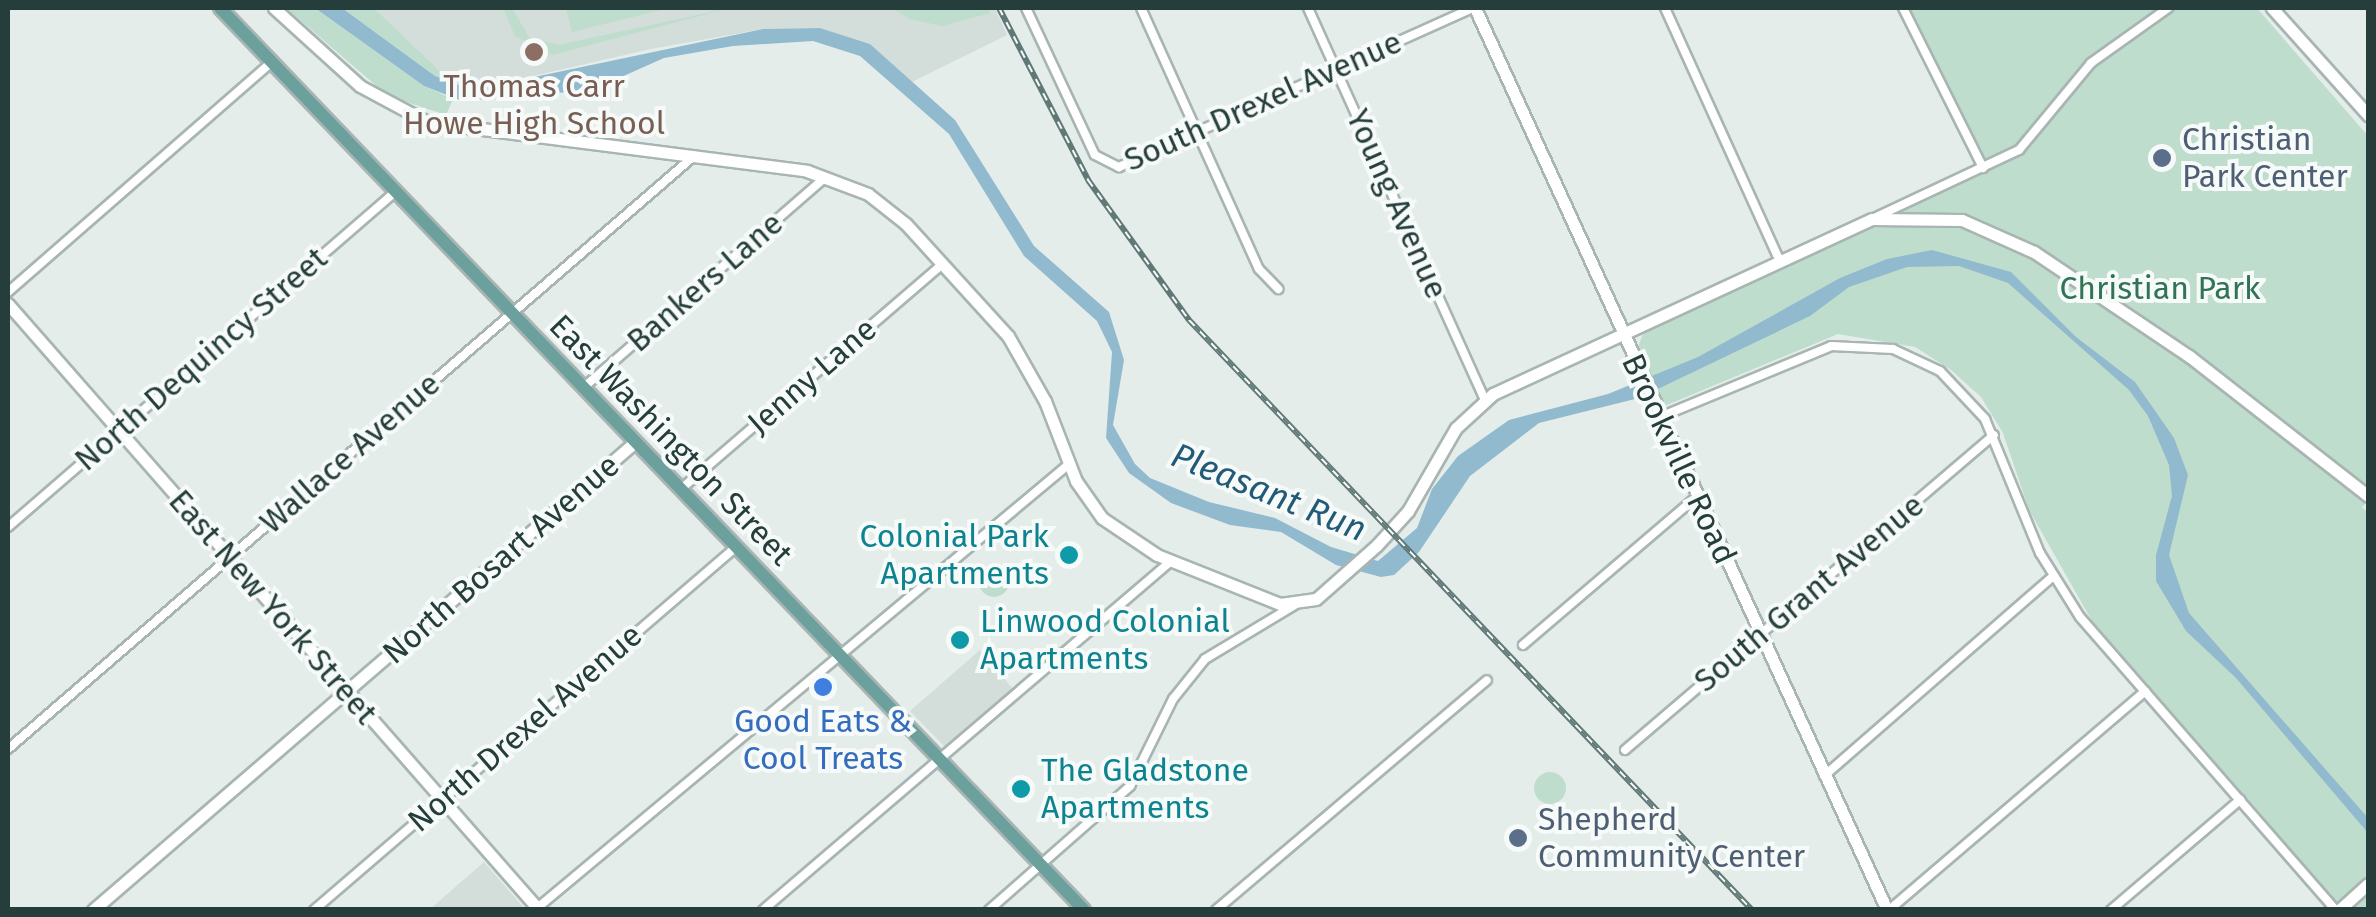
<!DOCTYPE html>
<style>
body{margin:0}
#map{position:relative;width:2376px;height:917px;overflow:hidden;background:#e5edeb;font-family:"Fira Sans",sans-serif}
div>[style]{position:absolute}
.built>*{inset:0;background:#d3ddda}
.green>*{inset:0;background:#bfddcc}
.round{border-radius:50%}
.water>*{inset:0;background:#91bacf}
.roads{filter:drop-shadow(2px 0 #a8b5b3) drop-shadow(-2px 0 #a8b5b3) drop-shadow(0 2px #a8b5b3) drop-shadow(0 -2px #a8b5b3)}
.street>*{height:8px;margin:-4px;padding:0 4px;transform-origin:4px;border-radius:4px;background:#fff}
.secondary>*{height:11px;margin:-5.5px;padding:0 5.5px;transform-origin:5.5px;border-radius:5.5px;background:#fff}
.primary>*{height:12px;margin:-6px;padding:0 6px;transform-origin:6px;border-radius:6px;background:#6ca09c}
.rail>*{height:6px;margin-top:-3px;transform-origin:0;background:repeating-linear-gradient(90deg,#f6faf8 0 8px,#607977 0 16px);box-sizing:border-box;border-block:2px solid #607977}
.dots>*{width:28px;height:28px;translate:-50% -50%;box-sizing:border-box;border:5px solid #f6faf8;border-radius:50%}
span{translate:-50% -50%;white-space:nowrap;text-align:center;line-height:1.15;-webkit-text-stroke:8px #f6faf8;paint-order:stroke}
.education-label{font-size:32px;color:#785e54}
.street-label{font-size:32px;color:#253e3c}
.service-label{font-size:32px;color:#4e5e75}
.left{translate:0 -50%;text-align:left}
.park-label{font-size:32px;color:#317356}
.culture-label{font-size:32px;color:#0d838f}
.right{translate:-100% -50%;text-align:right}
.shop-label{font-size:32px;color:#366cbe}
.water-label{font-size:35px;color:#225a77;font-style:italic}
.frame{position:absolute;inset:0;border:10px solid #253e3c;pointer-events:none}
</style>
<div id="map">
<div class="built">
<div style="clip-path:polygon(374px 8px,995px 8px,1007px 35px,912px 82px,870px 44px,820px 28px,763px 29px,651px 49px,472px 90px,457px 87px)"></div>
<div style="clip-path:polygon(980px 650px,1014px 690px,946px 748px,910px 711px)"></div>
<div style="clip-path:polygon(484px 862px,524px 908px,430px 909px)"></div>
</div>
<div class="green">
<div style="clip-path:polygon(286px 8px,315px 8px,424px 86px,453px 99px,446px 115px,388px 96px)"></div>
<div style="clip-path:polygon(342px 8px,374px 8px,457px 87px,435px 76px)"></div>
<div style="clip-path:polygon(503px 8px,512px 8px,529px 37px,558px 45px,730px 8px,552px 55px,515px 36px)"></div>
<div style="clip-path:polygon(566px 8px,669px 8px,572px 32px)"></div>
<div style="clip-path:polygon(892px 8px,988px 8px,990px 13px,942px 26px,910px 19px)"></div>
<div style="clip-path:polygon(1908px 8px,2257px 8px,2368px 136px,2368px 501px,2362px 507px,2368px 513px,2368px 909px,2343px 909px,2092px 621px,2029px 510px,2003px 433px,1981px 397px,1951px 370px,1915px 347px,1838px 334px,1662px 407px,1638px 347px,1643px 334px,1988px 168px)"></div>
<div class="round" style="left:979px;top:567px;width:30px;height:30px"></div>
<div class="round" style="left:1534px;top:772px;width:32px;height:32px"></div>
</div>
<div class="water">
<div style="clip-path:polygon(315px 8px,342px 8px,435px 76px,472px 90px,763px 29px,820px 28px,870px 44px,955px 120px,1034px 246px,1109px 312px,1124px 360px,1113px 425px,1135px 464px,1150px 478px,1209px 502px,1275px 518px,1331px 547px,1378px 561px,1417px 528px,1432px 489px,1458px 456px,1509px 420px,1608px 394px,1698px 357px,1840px 278px,1887px 259px,1932px 250px,2011px 272px,2076px 337px,2135px 382px,2174px 438px,2188px 475px,2169px 555px,2189px 613px,2368px 818px,2368px 833px,2236px 678px,2186px 631px,2156px 581px,2156px 555px,2172px 496px,2169px 465px,2148px 416px,2129px 390px,2008px 283px,1959px 266px,1907px 267px,1849px 287px,1810px 316px,1639px 398px,1539px 423px,1470px 476px,1419px 552px,1394px 575px,1381px 577px,1336px 565px,1281px 532px,1230px 525px,1171px 503px,1129px 473px,1106px 438px,1112px 352px,1097px 321px,1024px 256px,949px 134px,860px 56px,813px 41px,733px 46px,664px 58px,592px 90px,462px 101px,424px 86px)"></div>
</div>
<div class="roads">
<div class="street">
<div style="left:1026px;top:8px;width:162px;rotate:64.9deg"></div>
<div style="left:1095px;top:155px;width:27px;rotate:27deg"></div>
<div style="left:1119px;top:167px;width:388px;rotate:-24.2deg"></div>
<div style="left:1141px;top:8px;width:286px;rotate:65.7deg"></div>
<div style="left:1259px;top:269px;width:28px;rotate:46deg"></div>
<div style="left:1308px;top:8px;width:430px;rotate:65.7deg"></div>
<div style="left:1665px;top:8px;width:279px;rotate:65.6deg"></div>
<div style="left:1903px;top:8px;width:179px;rotate:63.4deg"></div>
<div style="left:1876px;top:217px;width:158px;rotate:-25.1deg"></div>
<div style="left:2019px;top:150px;width:113px;rotate:-50.4deg"></div>
<div style="left:2091px;top:63px;width:95px;rotate:-35.5deg"></div>
<div style="left:8px;top:292px;width:350px;rotate:-41.1deg"></div>
<div style="left:583px;top:388px;width:320px;rotate:-41deg"></div>
<div style="left:1660px;top:417px;width:185px;rotate:-22.5deg"></div>
<div style="left:1831px;top:346px;width:62px;rotate:2.8deg"></div>
<div style="left:1893px;top:349px;width:52px;rotate:25.1deg"></div>
<div style="left:1940px;top:371px;width:66px;rotate:46.8deg"></div>
<div style="left:1985px;top:419px;width:145px;rotate:67.7deg"></div>
<div style="left:2040px;top:553px;width:75px;rotate:58deg"></div>
<div style="left:2080px;top:617px;width:389px;rotate:48.9deg"></div>
<div style="left:681px;top:489px;width:345px;rotate:-40.7deg"></div>
<div style="left:8px;top:527px;width:512px;rotate:-40.88deg"></div>
<div style="left:1523px;top:645px;width:228px;rotate:-40.5deg"></div>
<div style="left:8px;top:749px;width:907px;rotate:-40.84deg"></div>
<div style="left:1625px;top:750px;width:485px;rotate:-40.5deg"></div>
<div style="left:1824px;top:776px;width:304px;rotate:-41.1deg"></div>
<div style="left:536px;top:909px;width:693px;rotate:-39.85deg"></div>
<div style="left:314px;top:910px;width:557px;rotate:-40.7deg"></div>
<div style="left:763px;top:910px;width:537px;rotate:-40.54deg"></div>
<div style="left:989px;top:910px;width:188px;rotate:-41.3deg"></div>
<div style="left:1130px;top:786px;width:97px;rotate:-63.7deg"></div>
<div style="left:1173px;top:699px;width:51px;rotate:-51.3deg"></div>
<div style="left:1205px;top:659px;width:105px;rotate:-31deg"></div>
<div style="left:1216px;top:910px;width:355px;rotate:-40.3deg"></div>
<div style="left:1889px;top:910px;width:337px;rotate:-40.5deg"></div>
<div style="left:2111px;top:910px;width:170px;rotate:-40.5deg"></div>
</div>
<div class="secondary">
<div style="left:274px;top:8px;width:116px;rotate:42.2deg"></div>
<div style="left:360px;top:86px;width:76px;rotate:28.2deg"></div>
<div style="left:427px;top:122px;width:383px;rotate:7.3deg"></div>
<div style="left:807px;top:171px;width:65px;rotate:20.7deg"></div>
<div style="left:868px;top:194px;width:48px;rotate:38.3deg"></div>
<div style="left:906px;top:224px;width:151px;rotate:47.7deg"></div>
<div style="left:1008px;top:336px;width:75px;rotate:60.4deg"></div>
<div style="left:1045px;top:401px;width:86px;rotate:68.8deg"></div>
<div style="left:1076px;top:481px;width:45px;rotate:54.9deg"></div>
<div style="left:1102px;top:518px;width:66px;rotate:33.9deg"></div>
<div style="left:1157px;top:555px;width:132px;rotate:21.7deg"></div>
<div style="left:1280px;top:604px;width:36px;rotate:-8deg"></div>
<div style="left:1316px;top:599px;width:81px;rotate:-41.5deg"></div>
<div style="left:1377px;top:545px;width:46px;rotate:-47.6deg"></div>
<div style="left:1408px;top:511px;width:96px;rotate:-60deg"></div>
<div style="left:1456px;top:428px;width:50px;rotate:-42.6deg"></div>
<div style="left:1493px;top:394px;width:417px;rotate:-24.8deg"></div>
<div style="left:1872px;top:219px;width:90px;rotate:0.6deg"></div>
<div style="left:1962px;top:220px;width:79px;rotate:24deg"></div>
<div style="left:2034px;top:252px;width:187px;rotate:33.9deg"></div>
<div style="left:2189px;top:356px;width:227px;rotate:38deg"></div>
<div style="left:1475px;top:8px;width:992px;rotate:65.45deg"></div>
<div style="left:2272px;top:8px;width:144px;rotate:48.1deg"></div>
<div style="left:8px;top:304px;width:806px;rotate:48.77deg"></div>
<div style="left:93px;top:910px;width:716px;rotate:-40.81deg"></div>
<div style="left:2339px;top:910px;width:39px;rotate:-42deg"></div>
</div>
<div class="primary">
<div style="left:220px;top:8px;width:1249px;rotate:46.23deg"></div>
</div>
</div>
<div class="rail">
<div style="left:999px;top:8px;width:194px;rotate:62.6deg"></div>
<div style="left:1088px;top:180px;width:173px;rotate:54.2deg"></div>
<div style="left:1189px;top:320px;width:816px;rotate:46.34deg"></div>
</div>
<div class="dots">
<div style="left:534px;top:52px;background:#8d6e63"></div>
<div style="left:2162px;top:158px;background:#5c6f8a"></div>
<div style="left:1069px;top:555px;background:#0f9aa8"></div>
<div style="left:960px;top:640px;background:#0f9aa8"></div>
<div style="left:823px;top:687px;background:#3f7fe0"></div>
<div style="left:1021px;top:789px;background:#0f9aa8"></div>
<div style="left:1518px;top:838px;background:#5c6f8a"></div>
</div>
<div class="education-label">
<span style="left:534px;top:105px">Thomas Carr<br>Howe High School</span>
</div>
<div class="street-label">
<span style="left:1263px;top:101px;rotate:-24deg">South Drexel Avenue</span>
<span style="left:1397px;top:204px;rotate:66deg">Young Avenue</span>
<span style="left:705px;top:282px;rotate:-41deg">Bankers Lane</span>
<span style="left:201px;top:359px;rotate:-41deg">North Dequincy Street</span>
<span style="left:812px;top:376px;rotate:-41deg">Jenny Lane</span>
<span style="left:671px;top:440px;rotate:46deg">East Washington Street</span>
<span style="left:350px;top:453px;rotate:-41deg">Wallace Avenue</span>
<span style="left:1679px;top:459px;rotate:65deg">Brookville Road</span>
<span style="left:501px;top:559px;rotate:-41deg">North Bosart Avenue</span>
<span style="left:1809px;top:593px;rotate:-40deg">South Grant Avenue</span>
<span style="left:273px;top:607px;rotate:49deg">East New York Street</span>
<span style="left:525px;top:728px;rotate:-41deg">North Drexel Avenue</span>
</div>
<div class="service-label">
<span class="left" style="left:2182px;top:158px">Christian<br>Park Center</span>
<span class="left" style="left:1538px;top:838px">Shepherd<br>Community Center</span>
</div>
<div class="park-label">
<span style="left:2160px;top:288px">Christian Park</span>
</div>
<div class="culture-label">
<span class="right" style="left:1049px;top:555px">Colonial Park<br>Apartments</span>
<span class="left" style="left:980px;top:640px">Linwood Colonial<br>Apartments</span>
<span class="left" style="left:1041px;top:789px">The Gladstone<br>Apartments</span>
</div>
<div class="shop-label">
<span style="left:823px;top:740px">Good Eats &amp;<br>Cool Treats</span>
</div>
<div class="water-label">
<span style="left:1269px;top:492px;rotate:22deg">Pleasant Run</span>
</div>
<div class="frame"></div>
</div>
